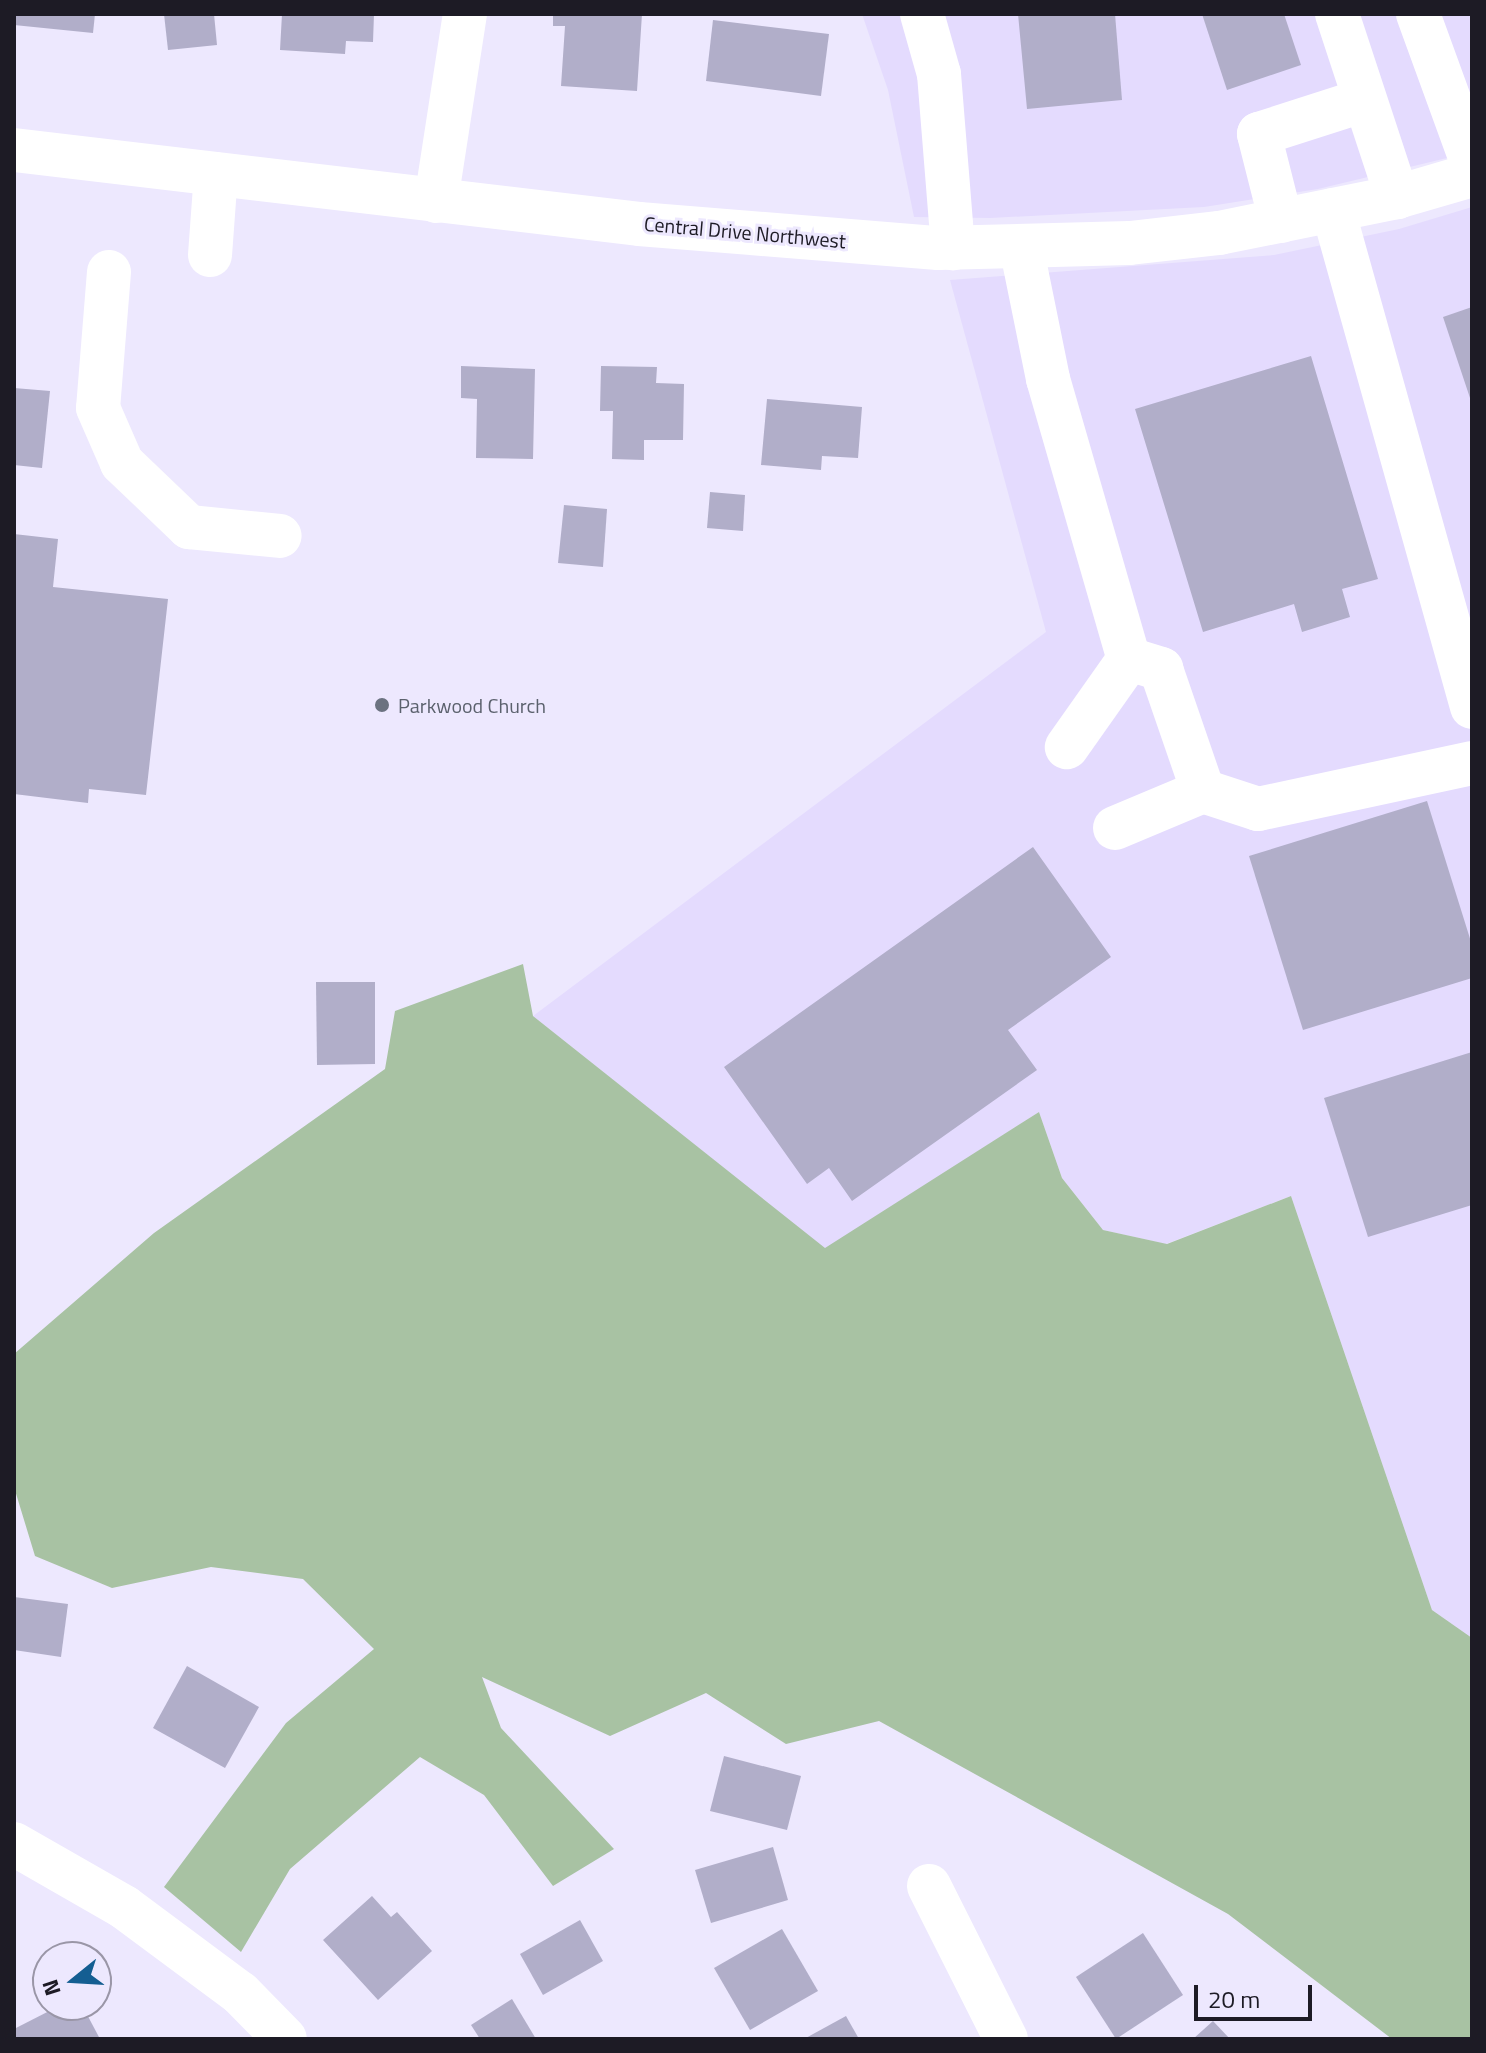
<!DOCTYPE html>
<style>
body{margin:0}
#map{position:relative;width:1486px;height:2053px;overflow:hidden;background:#ede8fe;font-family:"Titillium Web",sans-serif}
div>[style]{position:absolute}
.built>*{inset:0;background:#e4dbfe}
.forest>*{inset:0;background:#a8c2a3}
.building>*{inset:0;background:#b1aec9}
.minor>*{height:44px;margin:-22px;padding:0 22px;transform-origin:22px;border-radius:22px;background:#fff}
.dots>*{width:22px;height:22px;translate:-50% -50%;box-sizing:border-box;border:4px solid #ede8fe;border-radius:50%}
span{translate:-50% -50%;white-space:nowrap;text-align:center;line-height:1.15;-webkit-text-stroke:6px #ede8fe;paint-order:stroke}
.street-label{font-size:20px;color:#1d1b25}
.worship-label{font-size:20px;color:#5b616d}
.left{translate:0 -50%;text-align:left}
.frame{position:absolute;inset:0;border:16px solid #1d1b25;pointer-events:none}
.north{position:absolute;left:32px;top:1941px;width:80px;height:80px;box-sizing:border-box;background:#ede8fe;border:2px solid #9a96a7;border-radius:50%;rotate:252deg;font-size:22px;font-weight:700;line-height:32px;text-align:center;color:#1d1b25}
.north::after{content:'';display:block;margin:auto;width:28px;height:36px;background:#145e92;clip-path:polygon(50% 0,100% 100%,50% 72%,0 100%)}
.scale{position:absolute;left:1194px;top:1985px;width:118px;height:36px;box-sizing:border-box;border:4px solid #1d1b25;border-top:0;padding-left:10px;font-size:24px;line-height:28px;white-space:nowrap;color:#1d1b25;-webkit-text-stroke:6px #ede8fe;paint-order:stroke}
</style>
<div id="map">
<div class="built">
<div style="clip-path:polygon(862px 14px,1472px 14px,1472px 152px,1318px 189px,1204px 207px,990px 218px,914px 217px,888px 90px)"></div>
<div style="clip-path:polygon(1472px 207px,1472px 1638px,1432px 1610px,1291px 1196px,1166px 1244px,1103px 1230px,1062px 1178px,1039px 1112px,825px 1249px,533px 1016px,1046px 632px,950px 280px,1274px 255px,1399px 229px)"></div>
</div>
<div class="forest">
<div style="clip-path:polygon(523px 964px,533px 1016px,825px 1248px,1039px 1112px,1062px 1178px,1103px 1230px,1167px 1244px,1291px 1196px,1432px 1610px,1472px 1638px,1472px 2039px,1392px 2039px,1228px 1914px,879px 1721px,786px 1744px,706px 1693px,610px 1736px,482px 1677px,501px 1728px,614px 1849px,553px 1886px,484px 1795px,420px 1757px,290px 1869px,241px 1952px,164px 1887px,286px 1723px,374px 1649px,303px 1579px,211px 1567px,112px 1588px,35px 1556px,14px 1487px,14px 1354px,154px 1233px,385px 1069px,395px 1011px)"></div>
</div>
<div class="building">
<div style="clip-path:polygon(14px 14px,95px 14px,93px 33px,14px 25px)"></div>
<div style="clip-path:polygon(164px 14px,214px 14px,217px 45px,168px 50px)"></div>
<div style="clip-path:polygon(282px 14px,374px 14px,373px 42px,346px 41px,345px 54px,280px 50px)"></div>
<div style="clip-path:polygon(553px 14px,642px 14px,637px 91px,561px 86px,565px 26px,553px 26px)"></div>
<div style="clip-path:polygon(1018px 14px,1115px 14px,1122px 100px,1027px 109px)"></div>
<div style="clip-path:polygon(1202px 14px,1284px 14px,1301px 65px,1227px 90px)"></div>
<div style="clip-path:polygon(713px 20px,829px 34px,821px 96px,706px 81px)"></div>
<div style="clip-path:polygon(1472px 307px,1472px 401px,1471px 401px,1443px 317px)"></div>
<div style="clip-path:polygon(1311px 356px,1378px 579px,1342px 589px,1350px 617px,1302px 632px,1294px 604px,1203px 632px,1135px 409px)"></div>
<div style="clip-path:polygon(461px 366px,535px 369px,533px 459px,476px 458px,477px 399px,461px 398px)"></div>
<div style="clip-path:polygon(601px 366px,657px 367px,656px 383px,684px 384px,683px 440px,644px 440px,644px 460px,612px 459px,613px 411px,600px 411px)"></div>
<div style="clip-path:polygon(14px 388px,50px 391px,42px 468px,14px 465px)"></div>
<div style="clip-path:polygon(767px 399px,862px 407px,858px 458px,822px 456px,821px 470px,761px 465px)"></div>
<div style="clip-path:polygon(710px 492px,745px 495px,743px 531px,707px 528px)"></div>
<div style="clip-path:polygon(564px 505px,607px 509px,603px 567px,558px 563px)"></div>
<div style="clip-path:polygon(14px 534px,58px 539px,53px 587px,168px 599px,146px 795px,89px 789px,88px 803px,14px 794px)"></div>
<div style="clip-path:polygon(1427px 801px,1472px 945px,1472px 978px,1303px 1030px,1249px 856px)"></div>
<div style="clip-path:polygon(1033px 847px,1111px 957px,1008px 1030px,1037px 1070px,852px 1201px,829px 1168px,807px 1184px,724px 1067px)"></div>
<div style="clip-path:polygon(316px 982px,375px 982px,375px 1064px,317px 1065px)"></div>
<div style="clip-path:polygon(1472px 1052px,1472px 1205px,1368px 1237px,1324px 1098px)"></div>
<div style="clip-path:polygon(14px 1597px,68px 1604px,61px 1657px,14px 1650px)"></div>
<div style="clip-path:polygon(187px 1666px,259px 1707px,225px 1768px,153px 1728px)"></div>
<div style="clip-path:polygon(724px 1756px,801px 1776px,787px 1830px,710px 1811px)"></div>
<div style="clip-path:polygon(773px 1847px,788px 1900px,711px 1923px,695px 1870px)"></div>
<div style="clip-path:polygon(372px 1896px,391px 1917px,397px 1912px,432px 1951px,378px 2000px,323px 1940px)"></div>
<div style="clip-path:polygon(580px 1920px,603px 1961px,543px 1995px,520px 1954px)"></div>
<div style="clip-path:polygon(782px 1929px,818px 1991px,750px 2030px,714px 1968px)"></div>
<div style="clip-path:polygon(1143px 1933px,1183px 1995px,1116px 2039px,1076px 1977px)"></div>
<div style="clip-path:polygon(512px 1999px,536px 2039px,480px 2039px,471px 2025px)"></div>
<div style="clip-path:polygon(61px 2005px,82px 2005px,100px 2039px,14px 2039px,14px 2029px)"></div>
<div style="clip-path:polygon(846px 2016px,859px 2039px,804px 2039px)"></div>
<div style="clip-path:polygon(1213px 2021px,1230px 2039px,1193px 2039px)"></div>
</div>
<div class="minor">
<div style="left:922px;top:14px;width:62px;rotate:74.2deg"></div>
<div style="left:939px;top:74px;width:175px;rotate:85.4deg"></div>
<div style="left:1337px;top:14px;width:193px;rotate:71.8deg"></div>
<div style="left:1418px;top:14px;width:158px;rotate:70deg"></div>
<div style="left:14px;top:150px;width:629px;rotate:6.75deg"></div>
<div style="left:639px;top:224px;width:300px;rotate:4.6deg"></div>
<div style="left:938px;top:248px;width:192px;rotate:-1.5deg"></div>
<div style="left:1130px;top:243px;width:90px;rotate:-6.4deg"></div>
<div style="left:1219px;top:233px;width:182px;rotate:-11.4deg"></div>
<div style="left:1397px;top:197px;width:78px;rotate:-16.3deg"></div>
<div style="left:436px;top:201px;width:189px;rotate:-81.2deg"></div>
<div style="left:1333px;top:210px;width:516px;rotate:74.37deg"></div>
<div style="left:1281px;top:221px;width:90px;rotate:-104.2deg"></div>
<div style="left:1259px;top:134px;width:111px;rotate:-17.8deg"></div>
<div style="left:1021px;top:246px;width:136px;rotate:78.5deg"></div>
<div style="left:1048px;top:379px;width:291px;rotate:73.9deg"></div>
<div style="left:1129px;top:659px;width:108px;rotate:125.2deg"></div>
<div style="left:210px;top:255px;width:81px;rotate:-85.8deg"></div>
<div style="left:109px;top:272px;width:136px;rotate:94.6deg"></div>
<div style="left:98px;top:408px;width:60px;rotate:66.4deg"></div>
<div style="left:122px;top:463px;width:93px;rotate:43.7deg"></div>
<div style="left:189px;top:527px;width:91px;rotate:5.6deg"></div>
<div style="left:1129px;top:659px;width:34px;rotate:17deg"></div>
<div style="left:1161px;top:669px;width:129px;rotate:71deg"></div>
<div style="left:1115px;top:828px;width:95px;rotate:-22.8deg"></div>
<div style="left:1203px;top:791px;width:58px;rotate:18.1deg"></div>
<div style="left:1258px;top:809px;width:219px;rotate:-12.1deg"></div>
<div style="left:14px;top:1844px;width:127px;rotate:29.8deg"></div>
<div style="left:124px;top:1907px;width:144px;rotate:36.6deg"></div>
<div style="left:240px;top:1993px;width:64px;rotate:45.6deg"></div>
<div style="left:929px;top:1886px;width:171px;rotate:63.3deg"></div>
</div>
<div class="dots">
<div style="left:382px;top:705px;background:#6b7280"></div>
</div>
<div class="street-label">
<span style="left:745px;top:232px;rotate:5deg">Central Drive Northwest</span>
</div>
<div class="worship-label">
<span class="left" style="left:398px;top:705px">Parkwood Church</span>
</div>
<div class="frame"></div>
<div class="north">N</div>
<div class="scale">20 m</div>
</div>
